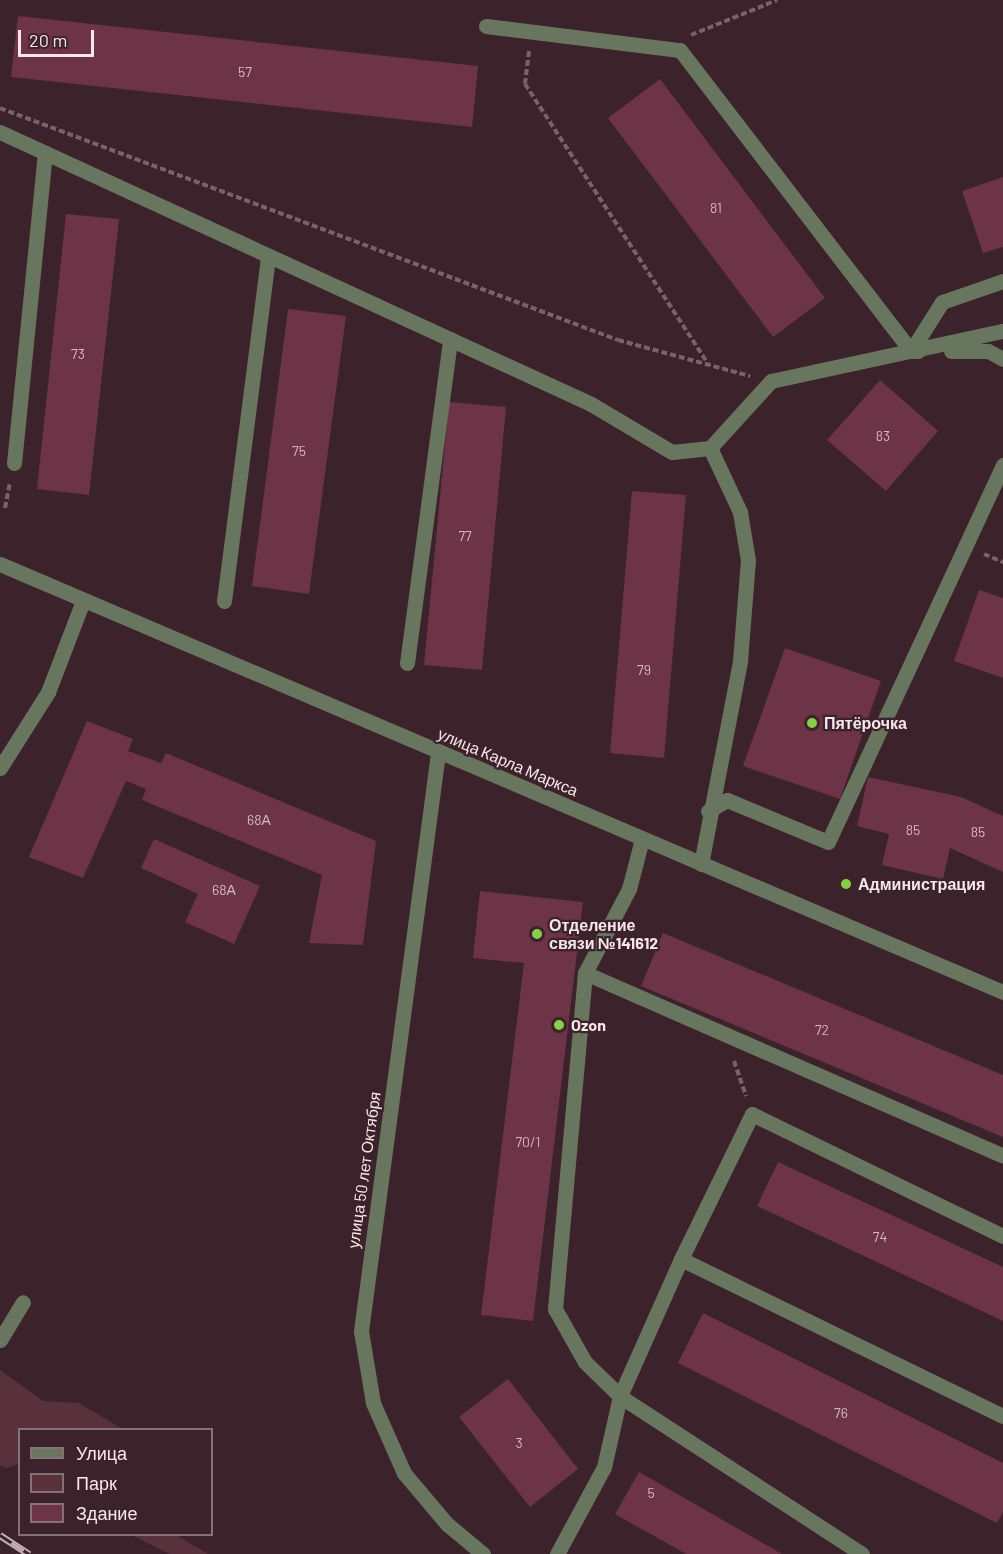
<!DOCTYPE html>
<meta charset="utf-8">
<style>
body{margin:0}
#map{position:relative;width:1003px;height:1554px;overflow:hidden;background:#3c232b;font-family:Barlow,sans-serif}
div>[style]{position:absolute}
.green>*{inset:0;background:#59313d}
.building>*{inset:0;background:#6d3346}
.path>*{height:4px;margin-top:-2px;transform-origin:0;background:repeating-linear-gradient(90deg,#796369 0 6px,transparent 0 9px)}
.minor>*{height:15px;margin:-7.5px;padding:0 7.5px;transform-origin:7.5px;border-radius:7.5px;background:#69765f}
.rail>*{height:7px;margin-top:-3.5px;transform-origin:0;background:repeating-linear-gradient(90deg,#3c232b 0 14px,#c4b1b6 0 28px);box-sizing:border-box;border-block:2px solid #c4b1b6}
.dots>*{width:16px;height:16px;translate:-50% -50%;box-sizing:border-box;border:3px solid #3c232b;border-radius:50%}
span{translate:-50% -50%;white-space:nowrap;text-align:center;line-height:1.15;-webkit-text-stroke:4.5px #3c232b;paint-order:stroke}
.number-label{font-size:14px;color:#d4b9c1}
.number-label span{-webkit-text-stroke-width:0}
.poi-label{font-size:16px;color:#f7e6ea;font-weight:700}
.left{translate:0 -50%;text-align:left}
.street-label{font-size:16px;color:#f7e6ea}
.legend{position:absolute;left:18px;top:1428px;width:195px;height:108px;box-sizing:border-box;background:#3c232b;border:2px solid #877177;margin:0;padding:8px 10px;list-style:none;font-size:18px;color:#f7e6ea}
.legend li{display:flex;align-items:center;gap:12px;height:30px}
.legend b{width:30px;border:2px solid #877177}
.scale{position:absolute;left:18px;top:30px;width:76px;height:27px;box-sizing:border-box;border:3px solid #f7e6ea;border-top:0;padding-left:8px;font-size:18px;line-height:21px;white-space:nowrap;color:#f7e6ea;-webkit-text-stroke:4px #3c232b;paint-order:stroke}
</style>
<div id="map">
<div class="green">
<div style="clip-path:polygon(0 1370px,43px 1401px,79px 1403px,122px 1429px,20px 1430px,19px 1464px,6px 1468px,0 1465px)"></div>
<div style="clip-path:polygon(132px 1535px,176px 1535px,208px 1554px,169px 1554px)"></div>
</div>
<div class="building">
<div style="clip-path:polygon(18px 16px,478px 66px,472px 127px,11px 77px)"></div>
<div style="clip-path:polygon(660px 79px,825px 298px,773px 337px,608px 118px)"></div>
<div style="clip-path:polygon(1003px 177px,1003px 247px,983px 253px,962px 191px)"></div>
<div style="clip-path:polygon(66px 214px,119px 219px,89px 495px,37px 489px)"></div>
<div style="clip-path:polygon(288px 309px,346px 316px,309px 594px,252px 586px)"></div>
<div style="clip-path:polygon(880px 380px,938px 431px,886px 491px,827px 440px)"></div>
<div style="clip-path:polygon(449px 402px,506px 407px,482px 670px,424px 665px)"></div>
<div style="clip-path:polygon(632px 491px,686px 495px,664px 758px,610px 753px)"></div>
<div style="clip-path:polygon(979px 590px,1003px 598px,1003px 678px,954px 661px)"></div>
<div style="clip-path:polygon(785px 648px,881px 681px,840px 799px,743px 766px)"></div>
<div style="clip-path:polygon(87px 721px,133px 739px,128px 751px,161px 763px,166px 753px,376px 841px,363px 945px,309px 943px,322px 875px,142px 800px,146px 789px,126px 781px,83px 878px,29px 857px)"></div>
<div style="clip-path:polygon(868px 777px,961px 797px,1003px 816px,1003px 872px,950px 848px,943px 879px,882px 865px,889px 834px,857px 826px)"></div>
<div style="clip-path:polygon(154px 839px,260px 886px,234px 944px,185px 922px,198px 894px,141px 868px)"></div>
<div style="clip-path:polygon(480px 891px,583px 902px,533px 1321px,481px 1315px,524px 963px,473px 958px)"></div>
<div style="clip-path:polygon(663px 933px,1003px 1075px,1003px 1137px,641px 986px)"></div>
<div style="clip-path:polygon(778px 1162px,1003px 1267px,1003px 1321px,757px 1206px)"></div>
<div style="clip-path:polygon(703px 1313px,1003px 1463px,1003px 1512px,997px 1523px,678px 1363px)"></div>
<div style="clip-path:polygon(508px 1379px,578px 1469px,530px 1507px,459px 1417px)"></div>
<div style="clip-path:polygon(639px 1472px,782px 1554px,686px 1554px,615px 1514px)"></div>
</div>
<div class="path">
<div style="left:691px;top:35px;width:93px;rotate:-22.1deg"></div>
<div style="left:529px;top:51px;width:33px;rotate:97deg"></div>
<div style="left:525px;top:84px;width:334px;rotate:56.8deg"></div>
<div style="left:0;top:108px;width:660px;rotate:20.58deg"></div>
<div style="left:618px;top:340px;width:137px;rotate:15.3deg"></div>
<div style="left:5px;top:508px;width:25px;rotate:-79deg"></div>
<div style="left:984px;top:554px;width:21px;rotate:23deg"></div>
<div style="left:734px;top:1061px;width:37px;rotate:71deg"></div>
</div>
<div class="minor">
<div style="left:486px;top:26px;width:195px;rotate:7.1deg"></div>
<div style="left:680px;top:50px;width:379px;rotate:52.5deg"></div>
<div style="left:911px;top:351px;width:7px"></div>
<div style="left:0;top:132px;width:651px;rotate:24.71deg"></div>
<div style="left:591px;top:404px;width:94px;rotate:30.7deg"></div>
<div style="left:672px;top:452px;width:38px;rotate:-6deg"></div>
<div style="left:911px;top:351px;width:58px;rotate:-57.7deg"></div>
<div style="left:942px;top:302px;width:65px;rotate:-19deg"></div>
<div style="left:951px;top:351px;width:37px"></div>
<div style="left:988px;top:351px;width:17px;rotate:28deg"></div>
<div style="left:14px;top:463px;width:312px;rotate:-84.3deg"></div>
<div style="left:0;top:564px;width:1091px;rotate:23.11deg"></div>
<div style="left:224px;top:601px;width:348px;rotate:-82.7deg"></div>
<div style="left:407px;top:663px;width:327px;rotate:-82.4deg"></div>
<div style="left:438px;top:753px;width:583px;rotate:97.59deg"></div>
<div style="left:361px;top:1331px;width:73px;rotate:80.5deg"></div>
<div style="left:373px;top:1403px;width:77px;rotate:66.1deg"></div>
<div style="left:404px;top:1473px;width:67px;rotate:49.9deg"></div>
<div style="left:447px;top:1524px;width:47px;rotate:39.8deg"></div>
<div style="left:0;top:768px;width:90px;rotate:-57.7deg"></div>
<div style="left:48px;top:692px;width:97px;rotate:-69deg"></div>
<div style="left:708px;top:811px;width:22px;rotate:-30deg"></div>
<div style="left:727px;top:800px;width:109px;rotate:22.6deg"></div>
<div style="left:828px;top:842px;width:416px;rotate:-65.1deg"></div>
<div style="left:701px;top:864px;width:207px;rotate:-79.1deg"></div>
<div style="left:740px;top:661px;width:101px;rotate:-85.5deg"></div>
<div style="left:748px;top:560px;width:49px;rotate:-99.5deg"></div>
<div style="left:740px;top:512px;width:71px;rotate:-115.1deg"></div>
<div style="left:710px;top:448px;width:91px;rotate:-47.7deg"></div>
<div style="left:771px;top:381px;width:237px;rotate:-12.2deg"></div>
<div style="left:585px;top:973px;width:95px;rotate:-62.4deg"></div>
<div style="left:629px;top:889px;width:52px;rotate:-75.4deg"></div>
<div style="left:1003px;top:1236px;width:279px;rotate:-154.1deg"></div>
<div style="left:752px;top:1114px;width:161px;rotate:116.1deg"></div>
<div style="left:681px;top:1259px;width:358px;rotate:26deg"></div>
<div style="left:0;top:1340px;width:44px;rotate:-58.8deg"></div>
<div style="left:557px;top:1554px;width:99px;rotate:-61.6deg"></div>
<div style="left:604px;top:1467px;width:73px;rotate:-77.3deg"></div>
<div style="left:620px;top:1396px;width:150px;rotate:-66deg"></div>
<div style="left:862px;top:1554px;width:289px;rotate:-146.9deg"></div>
<div style="left:620px;top:1396px;width:49px;rotate:-135.8deg"></div>
<div style="left:585px;top:1362px;width:61px;rotate:-119.5deg"></div>
<div style="left:555px;top:1309px;width:337px;rotate:-84.9deg"></div>
<div style="left:585px;top:973px;width:456px;rotate:23.6deg"></div>
</div>
<div class="rail">
<div style="left:0;top:1535px;width:35px;rotate:33deg"></div>
</div>
<div class="dots">
<div style="left:812px;top:723px;background:#8ace47"></div>
<div style="left:846px;top:884px;background:#8ace47"></div>
<div style="left:537px;top:934px;background:#8ace47"></div>
<div style="left:559px;top:1025px;background:#8ace47"></div>
</div>
<div class="number-label">
<span style="left:245px;top:72px">57</span>
<span style="left:716px;top:208px">81</span>
<span style="left:78px;top:354px">73</span>
<span style="left:883px;top:436px">83</span>
<span style="left:299px;top:451px">75</span>
<span style="left:465px;top:536px">77</span>
<span style="left:644px;top:670px">79</span>
<span style="left:259px;top:820px">68А</span>
<span style="left:913px;top:830px">85</span>
<span style="left:978px;top:832px">85</span>
<span style="left:224px;top:890px">68А</span>
<span style="left:822px;top:1030px">72</span>
<span style="left:528px;top:1142px">70/1</span>
<span style="left:880px;top:1237px">74</span>
<span style="left:841px;top:1413px">76</span>
<span style="left:519px;top:1443px">3</span>
<span style="left:651px;top:1493px">5</span>
</div>
<div class="poi-label">
<span class="left" style="left:824px;top:723px">Пятёрочка</span>
<span class="left" style="left:858px;top:884px">Администрация</span>
<span class="left" style="left:549px;top:934px">Отделение<br>связи №141612</span>
<span class="left" style="left:571px;top:1025px">Ozon</span>
</div>
<div class="street-label">
<span style="left:508px;top:762px;rotate:23deg">улица Карла Маркса</span>
<span style="left:364px;top:1170px;rotate:-82deg">улица 50 лет Октября</span>
</div>
<ul class="legend">
<li><b style="height:8px;background:#69765f"></b>Улица</li>
<li><b style="height:16px;background:#59313d"></b>Парк</li>
<li><b style="height:16px;background:#6d3346"></b>Здание</li>
</ul>
<div class="scale">20 m</div>
</div>
